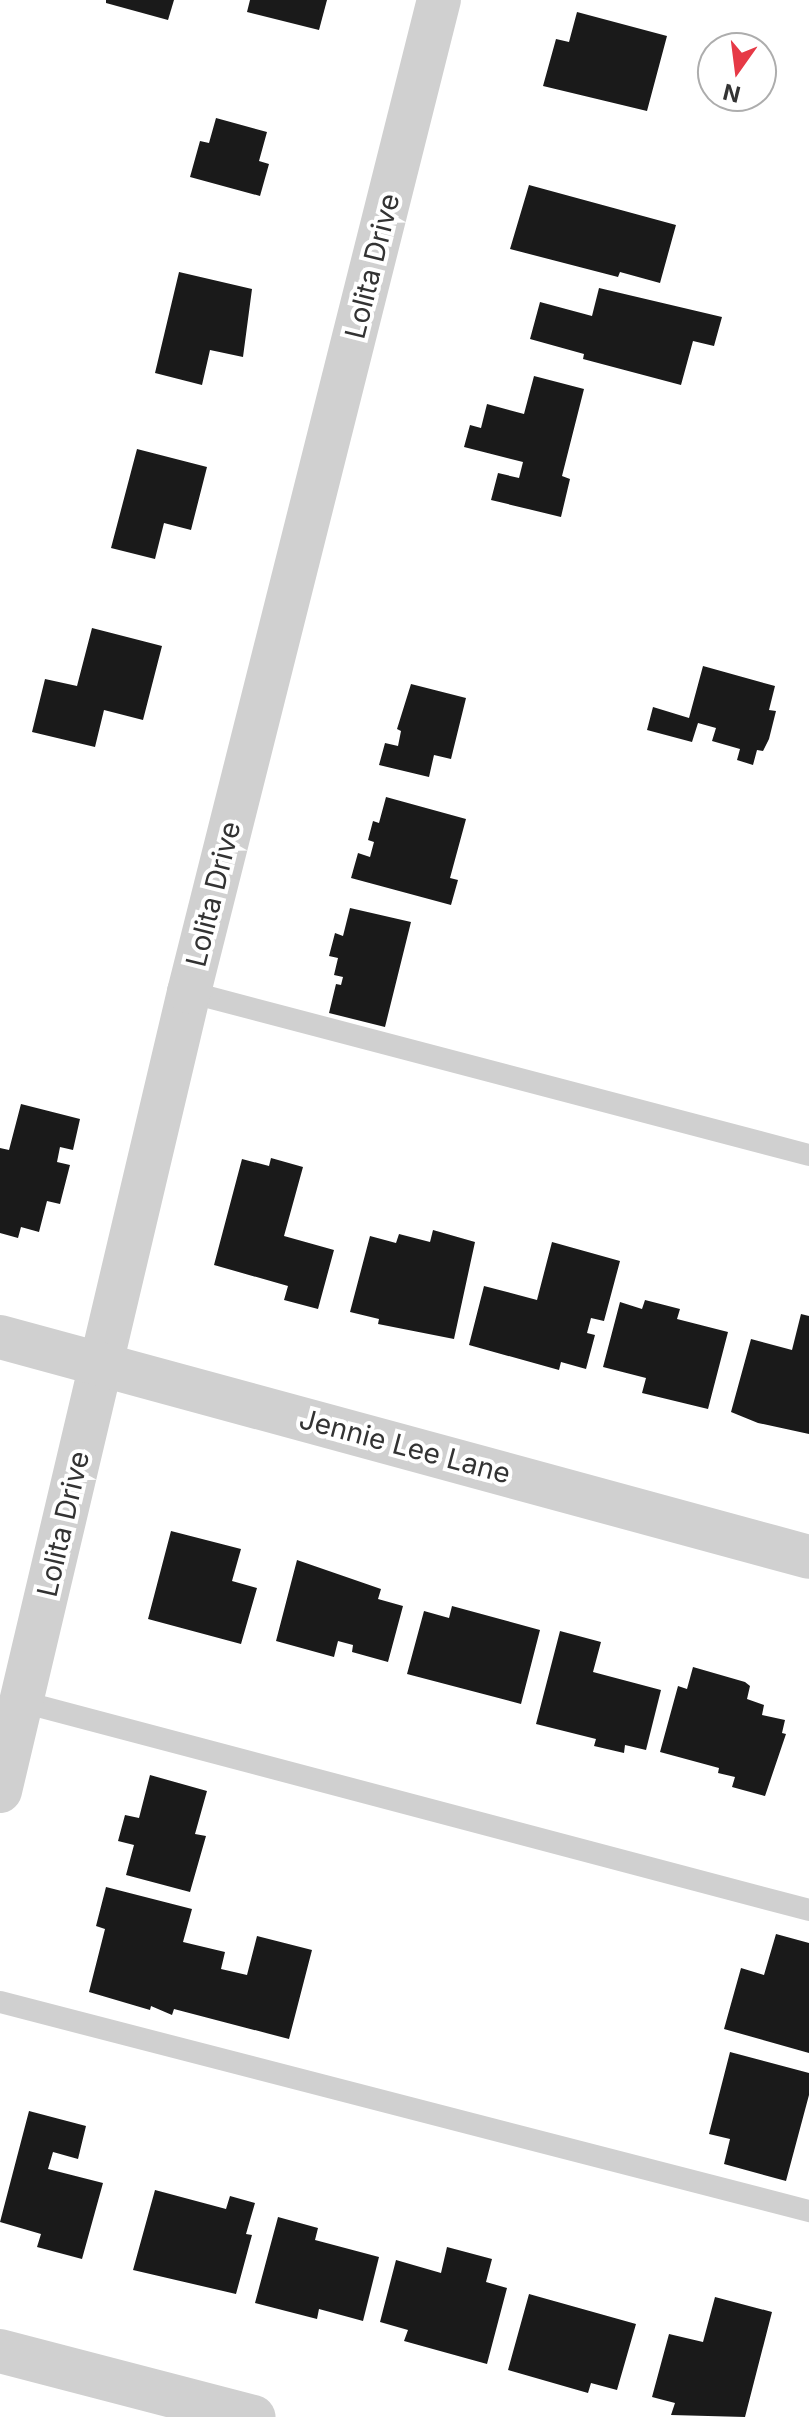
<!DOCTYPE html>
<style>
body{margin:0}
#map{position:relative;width:809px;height:2417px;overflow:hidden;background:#fff;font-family:Inter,sans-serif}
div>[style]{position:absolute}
.building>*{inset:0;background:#1a1a1a}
.service>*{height:22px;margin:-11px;padding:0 11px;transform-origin:11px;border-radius:11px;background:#d0d0d0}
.minor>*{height:44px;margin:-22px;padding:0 22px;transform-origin:22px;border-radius:22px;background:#d0d0d0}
.tertiary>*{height:44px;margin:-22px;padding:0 22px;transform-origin:22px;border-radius:22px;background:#d0d0d0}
span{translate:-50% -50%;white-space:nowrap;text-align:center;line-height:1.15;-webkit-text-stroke:8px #fff;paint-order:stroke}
.street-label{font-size:28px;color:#333}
.north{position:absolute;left:697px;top:32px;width:80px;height:80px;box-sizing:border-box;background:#fff;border:2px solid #adadad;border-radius:50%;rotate:194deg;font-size:22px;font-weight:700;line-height:32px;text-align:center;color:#333}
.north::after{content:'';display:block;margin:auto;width:28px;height:36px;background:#e63946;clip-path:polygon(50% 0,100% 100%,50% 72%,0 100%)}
</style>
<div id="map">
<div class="building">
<div style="clip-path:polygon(106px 0,174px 0,168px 20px,106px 3px)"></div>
<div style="clip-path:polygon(250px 0,327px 0,319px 30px,247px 12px)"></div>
<div style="clip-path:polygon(577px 12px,667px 36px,647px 111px,543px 86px,556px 39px,569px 42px)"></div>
<div style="clip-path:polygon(216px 118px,267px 132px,259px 161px,269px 164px,260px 196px,190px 177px,200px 141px,209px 143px)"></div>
<div style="clip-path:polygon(529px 185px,676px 225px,660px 283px,620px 272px,618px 277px,510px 249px)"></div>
<div style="clip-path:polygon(179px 272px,252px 289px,243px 357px,210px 350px,202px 385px,155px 373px)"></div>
<div style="clip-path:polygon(599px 288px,722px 317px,714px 346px,693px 341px,681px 385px,583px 359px,584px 354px,530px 339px,540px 302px,592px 316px)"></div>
<div style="clip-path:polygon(534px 376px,584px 389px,562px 476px,570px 479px,561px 517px,491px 500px,498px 473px,519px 478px,523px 462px,464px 447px,470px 425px,481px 428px,487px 404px,524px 414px)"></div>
<div style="clip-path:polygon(137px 449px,207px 467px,191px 530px,164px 523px,155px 559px,111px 548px)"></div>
<div style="clip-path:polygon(92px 628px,162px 646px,143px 720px,104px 710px,95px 747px,32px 732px,45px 679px,77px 686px)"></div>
<div style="clip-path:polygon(703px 666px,775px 686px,769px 710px,776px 711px,769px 739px,763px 751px,757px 750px,753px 765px,737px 760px,740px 749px,712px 741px,716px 728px,698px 723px,692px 742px,647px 730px,653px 707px,689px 718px)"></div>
<div style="clip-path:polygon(411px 684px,466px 698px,451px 759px,434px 755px,429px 777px,379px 765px,385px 743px,398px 746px,401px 731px,397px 729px)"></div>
<div style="clip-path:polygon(386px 797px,466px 819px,450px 878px,458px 880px,451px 905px,351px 878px,358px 853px,370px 857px,374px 842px,368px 840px,373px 821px,379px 823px)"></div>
<div style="clip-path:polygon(350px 908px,411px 922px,385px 1027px,329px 1013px,336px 984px,341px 985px,343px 977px,334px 975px,338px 958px,329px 956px,335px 933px,343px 936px)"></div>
<div style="clip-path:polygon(21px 1104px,80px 1119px,73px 1150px,60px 1147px,57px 1162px,70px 1165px,60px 1204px,47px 1201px,39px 1232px,21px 1227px,18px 1238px,0 1233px,0 1148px,9px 1150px)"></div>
<div style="clip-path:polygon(271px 1158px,303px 1167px,284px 1236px,334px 1250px,318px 1309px,284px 1300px,288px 1286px,214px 1265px,242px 1159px,269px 1166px)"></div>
<div style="clip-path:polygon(433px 1230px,475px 1242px,454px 1339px,378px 1324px,379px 1319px,350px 1312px,370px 1236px,396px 1243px,399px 1234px,430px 1242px)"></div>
<div style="clip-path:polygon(552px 1242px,620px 1261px,604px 1321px,591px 1318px,587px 1333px,595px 1335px,586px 1369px,561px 1362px,559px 1370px,469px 1345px,484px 1286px,537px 1300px)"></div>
<div style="clip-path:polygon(645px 1300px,680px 1309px,677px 1319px,728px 1332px,708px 1409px,642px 1393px,646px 1378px,603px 1367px,620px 1302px,642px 1309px)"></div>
<div style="clip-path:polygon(801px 1314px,809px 1316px,809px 1434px,758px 1423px,731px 1412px,751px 1339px,792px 1350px)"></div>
<div style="clip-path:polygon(171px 1531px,241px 1549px,232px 1581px,257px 1588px,241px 1644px,148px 1619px)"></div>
<div style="clip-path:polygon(297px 1560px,381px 1589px,378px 1599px,403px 1606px,388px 1662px,352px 1652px,353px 1645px,338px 1641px,334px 1657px,276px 1641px)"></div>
<div style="clip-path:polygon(452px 1606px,540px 1630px,521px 1704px,407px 1674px,424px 1611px,449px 1618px)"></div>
<div style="clip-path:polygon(560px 1631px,601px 1642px,593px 1672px,661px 1690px,646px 1750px,625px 1745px,624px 1753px,594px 1746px,596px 1739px,536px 1724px)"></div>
<div style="clip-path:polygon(693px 1667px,745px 1682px,750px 1686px,747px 1699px,764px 1705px,762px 1715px,785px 1720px,782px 1733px,786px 1734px,765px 1796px,732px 1787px,735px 1777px,718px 1773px,719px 1768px,660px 1752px,678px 1686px,687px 1689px)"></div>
<div style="clip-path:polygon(150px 1775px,207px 1791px,195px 1834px,206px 1836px,190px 1892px,126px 1875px,134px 1845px,118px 1841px,125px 1815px,139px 1818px)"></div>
<div style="clip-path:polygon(106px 1887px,192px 1909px,183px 1942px,225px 1952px,221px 1969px,247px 1975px,257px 1936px,312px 1950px,289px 2039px,174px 2009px,172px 2015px,151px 2006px,150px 2010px,89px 1992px,105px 1929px,96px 1926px)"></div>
<div style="clip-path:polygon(776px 1934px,809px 1943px,809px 2053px,724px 2029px,741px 1968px,764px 1975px)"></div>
<div style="clip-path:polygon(730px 2052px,809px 2073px,809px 2095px,786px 2181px,724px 2164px,730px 2139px,709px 2134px)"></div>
<div style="clip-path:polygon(29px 2111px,86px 2126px,78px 2159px,53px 2152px,48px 2169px,103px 2183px,82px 2259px,37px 2247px,41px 2234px,0 2222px)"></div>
<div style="clip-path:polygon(155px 2190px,226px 2209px,230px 2196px,255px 2203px,246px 2234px,252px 2235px,236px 2294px,133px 2270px)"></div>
<div style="clip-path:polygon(278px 2217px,318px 2228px,315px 2240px,379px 2257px,363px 2321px,319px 2309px,317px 2319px,255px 2303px)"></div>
<div style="clip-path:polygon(447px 2247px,492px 2259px,486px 2282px,507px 2288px,487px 2364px,404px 2341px,408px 2330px,380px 2322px,396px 2260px,441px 2273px)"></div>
<div style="clip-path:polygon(529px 2294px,636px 2324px,617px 2390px,591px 2383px,588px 2393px,508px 2370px)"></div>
<div style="clip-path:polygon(715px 2297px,772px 2312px,745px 2417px,671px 2415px,675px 2403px,652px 2397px,669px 2334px,703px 2342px)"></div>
</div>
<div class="service">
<div style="left:189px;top:992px;width:641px;rotate:14.73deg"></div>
<div style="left:23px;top:1702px;width:813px;rotate:14.82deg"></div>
<div style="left:0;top:2002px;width:836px;rotate:14.49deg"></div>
</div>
<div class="minor">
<div style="left:0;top:1791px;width:821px;rotate:-76.69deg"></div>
<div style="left:189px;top:992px;width:1023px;rotate:-75.86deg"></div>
<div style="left:0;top:2351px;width:262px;rotate:14.6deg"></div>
</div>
<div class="tertiary">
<div style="left:0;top:1337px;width:838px;rotate:15.21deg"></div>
</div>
<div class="street-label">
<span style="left:372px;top:266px;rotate:-76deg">Lolita Drive</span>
<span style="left:213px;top:894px;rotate:-76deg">Lolita Drive</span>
<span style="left:405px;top:1446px;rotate:15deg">Jennie Lee Lane</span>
<span style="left:63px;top:1524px;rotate:-77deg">Lolita Drive</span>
</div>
<div class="north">N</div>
</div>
